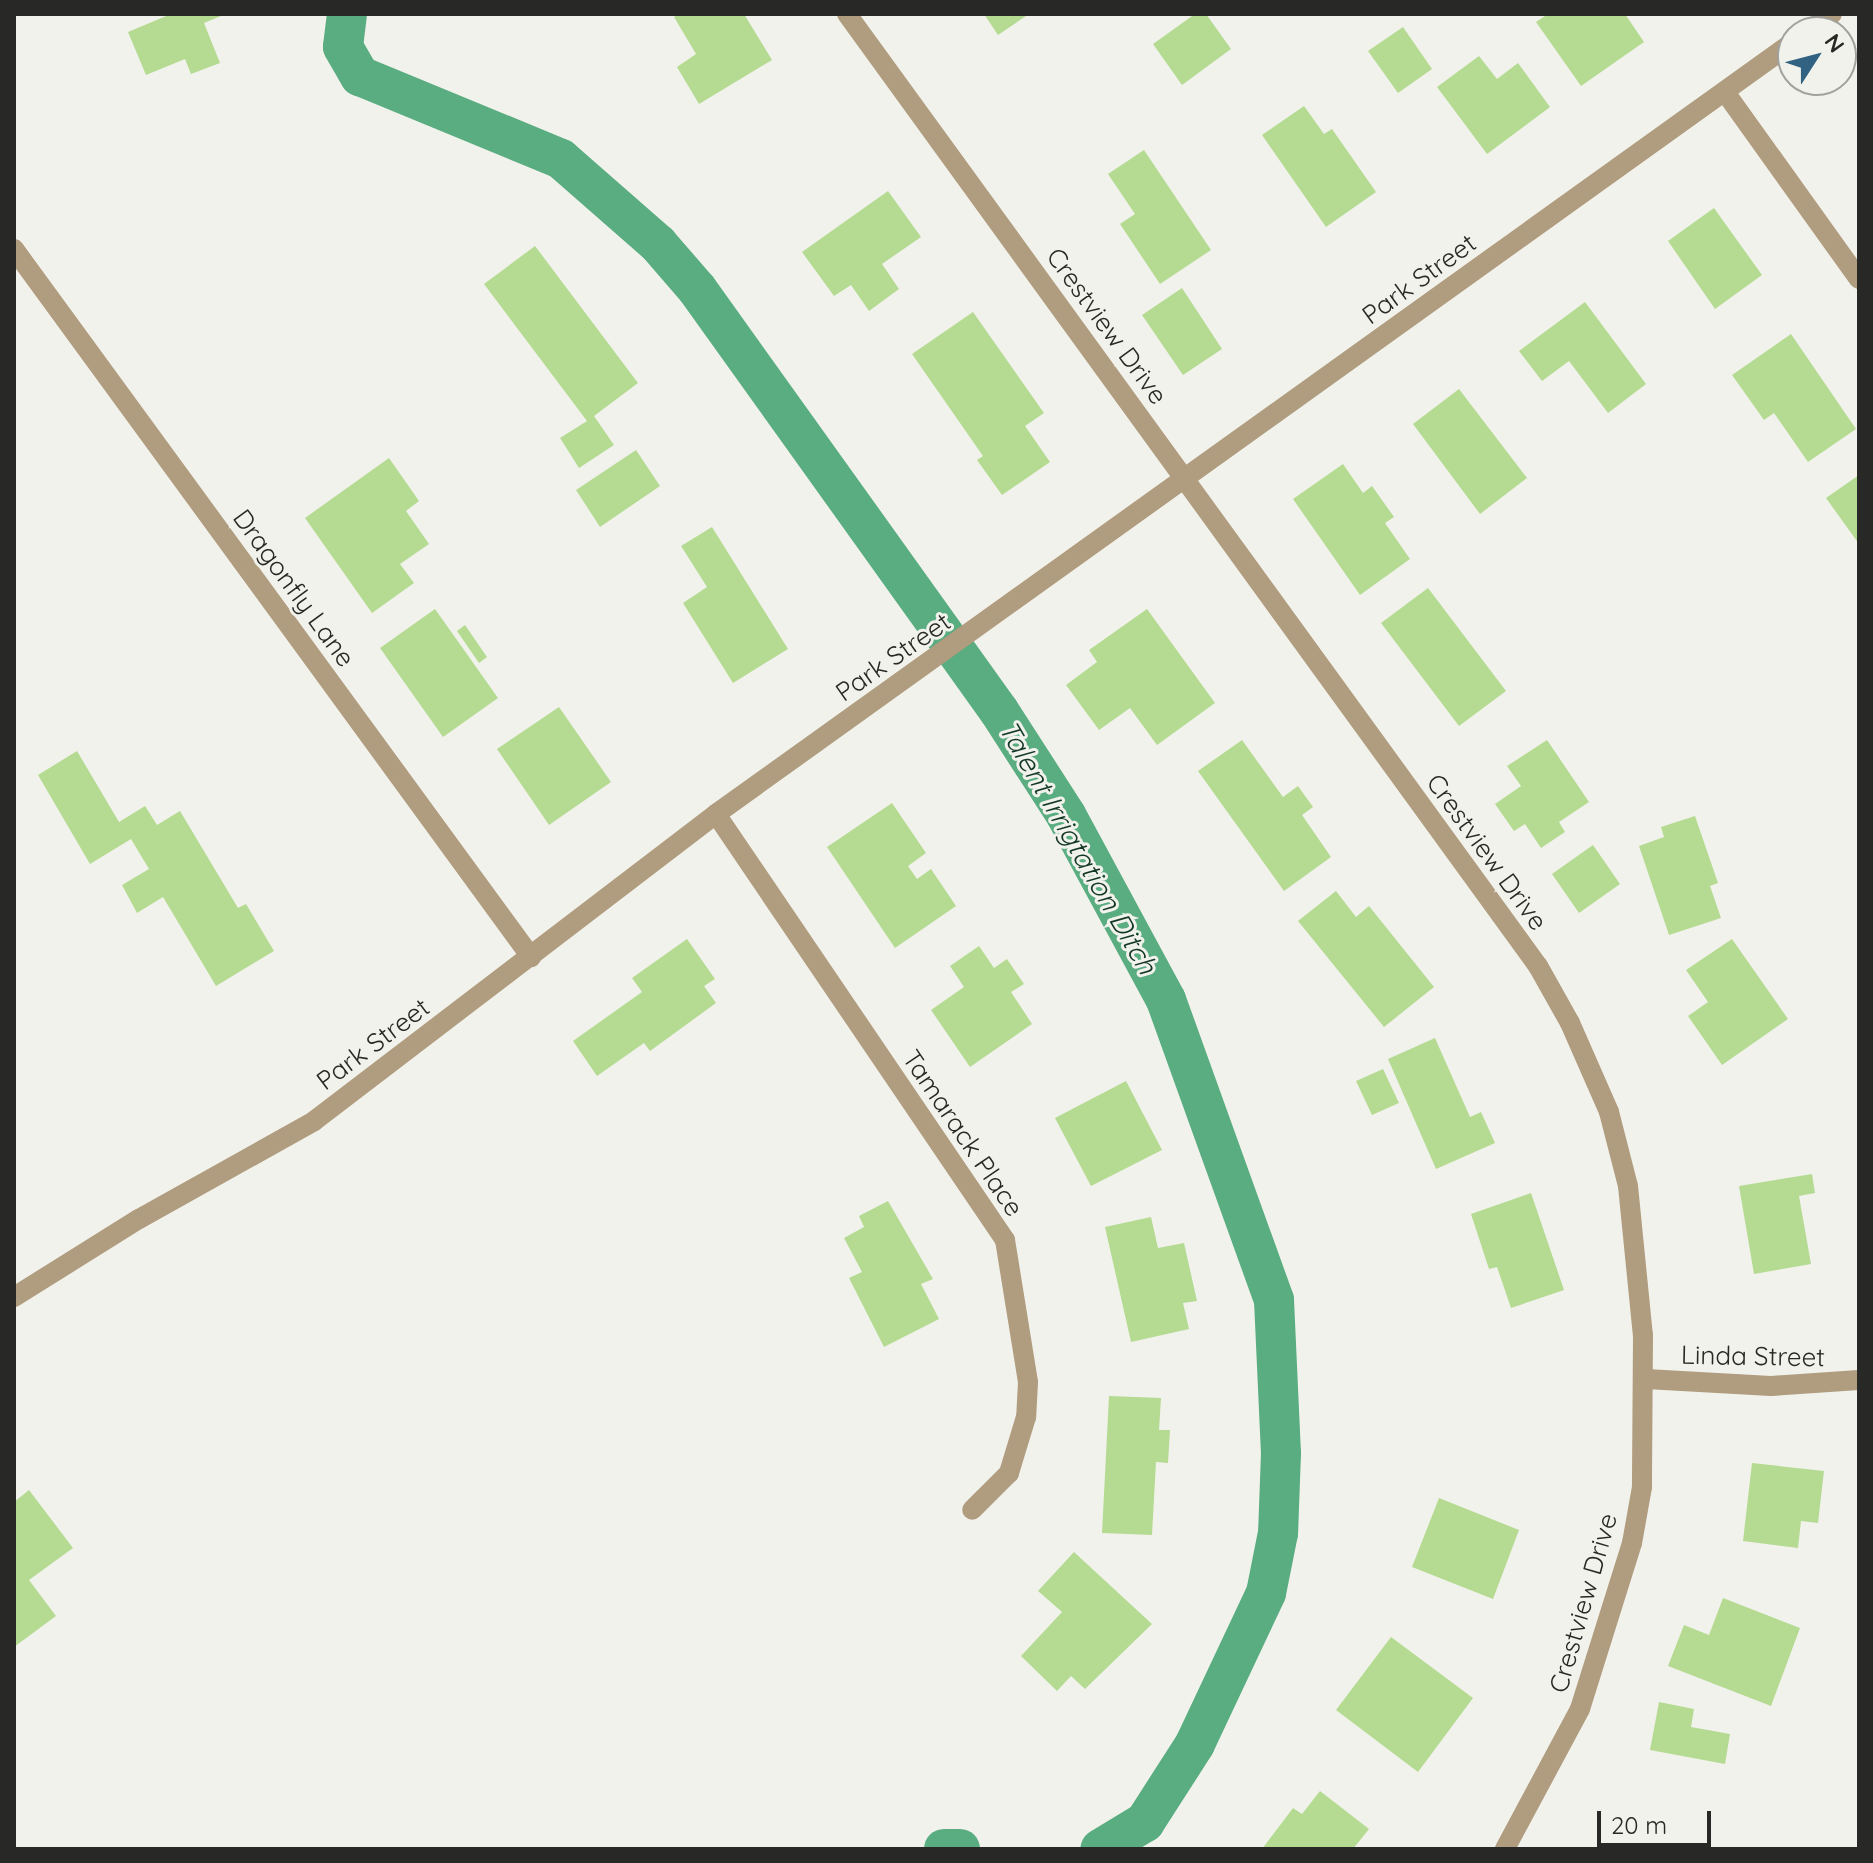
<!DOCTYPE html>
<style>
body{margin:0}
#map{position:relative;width:1873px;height:1863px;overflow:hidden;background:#f2f2ec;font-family:Quicksand,sans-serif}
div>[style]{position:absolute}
.canal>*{height:40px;margin:-20px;padding:0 20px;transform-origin:20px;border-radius:20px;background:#59ad80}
.building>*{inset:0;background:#b4db91}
.street>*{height:20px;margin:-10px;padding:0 10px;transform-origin:10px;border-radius:10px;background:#b09c7e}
span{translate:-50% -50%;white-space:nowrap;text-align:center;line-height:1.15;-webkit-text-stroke:6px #f2f2ec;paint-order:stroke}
.street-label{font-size:26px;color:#282826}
.water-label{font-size:28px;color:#133824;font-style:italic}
.frame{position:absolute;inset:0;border:16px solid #282826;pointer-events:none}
.north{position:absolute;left:1777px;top:16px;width:80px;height:80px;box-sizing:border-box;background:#f2f2ec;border:2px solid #a1a19d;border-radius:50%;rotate:54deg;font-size:22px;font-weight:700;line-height:32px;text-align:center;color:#282826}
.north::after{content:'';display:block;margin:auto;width:28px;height:36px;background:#326281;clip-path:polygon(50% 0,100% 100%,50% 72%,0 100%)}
.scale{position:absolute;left:1597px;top:1811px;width:114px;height:36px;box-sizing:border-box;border:4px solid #282826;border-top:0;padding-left:10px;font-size:24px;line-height:28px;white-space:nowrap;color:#282826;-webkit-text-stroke:6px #f2f2ec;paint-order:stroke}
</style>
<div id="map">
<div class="canal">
<div style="left:347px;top:14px;width:33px;rotate:97deg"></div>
<div style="left:343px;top:47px;width:34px;rotate:60deg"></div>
<div style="left:360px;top:76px;width:217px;rotate:22.4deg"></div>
<div style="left:561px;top:159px;width:129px;rotate:41.2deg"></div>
<div style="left:658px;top:244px;width:60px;rotate:49.1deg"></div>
<div style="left:697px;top:289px;width:519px;rotate:54.41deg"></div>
<div style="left:999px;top:711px;width:124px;rotate:57.2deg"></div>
<div style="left:1066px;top:815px;width:210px;rotate:61.6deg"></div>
<div style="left:1166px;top:1000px;width:319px;rotate:70.2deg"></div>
<div style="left:1274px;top:1300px;width:153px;rotate:87.4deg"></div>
<div style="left:1281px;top:1453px;width:80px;rotate:92.1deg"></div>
<div style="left:1278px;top:1533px;width:61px;rotate:101.3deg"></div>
<div style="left:1266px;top:1593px;width:167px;rotate:115.2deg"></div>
<div style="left:1195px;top:1744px;width:93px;rotate:122.7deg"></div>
<div style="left:1145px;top:1822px;width:52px;rotate:149deg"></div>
<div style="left:944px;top:1849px;width:16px"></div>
</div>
<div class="building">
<div style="clip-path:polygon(171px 14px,226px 14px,204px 23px,220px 63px,191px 74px,185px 59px,146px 75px,128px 32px)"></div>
<div style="clip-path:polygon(679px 14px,744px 14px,772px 60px,699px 104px,677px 67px,696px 54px,674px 17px)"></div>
<div style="clip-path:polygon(984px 14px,1029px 14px,998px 35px)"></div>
<div style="clip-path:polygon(1195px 14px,1206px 14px,1231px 49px,1182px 85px,1153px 44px)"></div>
<div style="clip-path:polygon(1548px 14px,1625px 14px,1644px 42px,1581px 86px,1536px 22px)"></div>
<div style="clip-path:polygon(1403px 27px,1432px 69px,1398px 93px,1368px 51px)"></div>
<div style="clip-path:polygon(1479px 56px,1497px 79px,1518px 63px,1550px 107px,1487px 154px,1437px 87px)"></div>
<div style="clip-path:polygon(1304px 106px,1324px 134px,1332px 129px,1376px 192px,1326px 227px,1262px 135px)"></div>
<div style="clip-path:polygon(1144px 150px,1211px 250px,1160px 284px,1120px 224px,1135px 214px,1108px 174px)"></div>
<div style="clip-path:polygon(888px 191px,921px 237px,882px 264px,899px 289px,869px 311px,851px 285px,834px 296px,802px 252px)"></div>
<div style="clip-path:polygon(1714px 208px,1762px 275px,1715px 309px,1668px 241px)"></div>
<div style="clip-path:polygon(535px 246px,638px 383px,594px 416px,614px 445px,579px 468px,560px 438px,587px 421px,484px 284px)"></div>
<div style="clip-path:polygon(1182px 288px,1222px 349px,1183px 375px,1142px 315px)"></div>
<div style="clip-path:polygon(1585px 302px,1646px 384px,1608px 413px,1569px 361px,1542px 381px,1519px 351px)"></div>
<div style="clip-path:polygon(973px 312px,1044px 413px,1025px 426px,1050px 462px,1002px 495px,977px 460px,983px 456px,912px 354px)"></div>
<div style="clip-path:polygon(1791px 334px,1856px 429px,1808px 462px,1774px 413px,1764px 420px,1732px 375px)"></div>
<div style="clip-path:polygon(1459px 389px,1527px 478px,1480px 514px,1413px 424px)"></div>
<div style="clip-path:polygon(636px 450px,660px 486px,600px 527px,576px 490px)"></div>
<div style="clip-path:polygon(389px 458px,419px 501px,406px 511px,429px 544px,400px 564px,414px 583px,372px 613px,305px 518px)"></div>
<div style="clip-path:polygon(1343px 464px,1363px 493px,1372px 486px,1394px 517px,1385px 523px,1410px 559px,1360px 595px,1293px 499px)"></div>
<div style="clip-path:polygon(1859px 475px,1859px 544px,1826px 498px)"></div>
<div style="clip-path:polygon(712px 527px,788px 649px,733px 683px,683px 603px,707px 587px,681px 546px)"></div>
<div style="clip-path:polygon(1428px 588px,1506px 691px,1459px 726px,1381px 623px)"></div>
<div style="clip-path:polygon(435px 609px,498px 698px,443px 737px,380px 648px)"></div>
<div style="clip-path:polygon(1147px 609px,1215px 703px,1157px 745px,1130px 708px,1099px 730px,1066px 685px,1097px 662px,1089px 650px)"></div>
<div style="clip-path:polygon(465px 625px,487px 657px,479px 663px,457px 631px)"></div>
<div style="clip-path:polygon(559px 707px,611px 782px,549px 825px,497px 749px)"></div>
<div style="clip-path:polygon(1242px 740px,1283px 797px,1298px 786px,1313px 807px,1302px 815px,1331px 857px,1284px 891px,1198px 771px)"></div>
<div style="clip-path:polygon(1547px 740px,1589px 802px,1559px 822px,1565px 832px,1541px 848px,1525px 824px,1514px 831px,1495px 804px,1521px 786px,1507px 766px)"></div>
<div style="clip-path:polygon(77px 751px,119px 822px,145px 806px,157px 825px,180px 811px,238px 908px,246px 904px,274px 951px,216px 986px,163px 897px,137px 913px,122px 885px,149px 869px,131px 839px,90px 864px,38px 775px)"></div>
<div style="clip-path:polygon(892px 803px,926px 853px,908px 866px,917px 879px,931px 869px,956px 906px,895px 948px,827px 847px)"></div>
<div style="clip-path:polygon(1695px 816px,1718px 883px,1710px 886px,1721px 918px,1669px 935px,1639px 846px,1664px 837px,1661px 827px)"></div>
<div style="clip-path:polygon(1593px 845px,1620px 884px,1579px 913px,1552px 874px)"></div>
<div style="clip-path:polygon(1336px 891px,1356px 917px,1369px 906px,1434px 987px,1384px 1027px,1298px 921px)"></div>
<div style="clip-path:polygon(687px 939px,715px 979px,704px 986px,716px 1003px,650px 1051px,644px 1043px,597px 1076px,573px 1041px,642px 992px,632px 978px)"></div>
<div style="clip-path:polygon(1732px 939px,1788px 1019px,1722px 1065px,1688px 1016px,1708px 1002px,1686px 970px)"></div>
<div style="clip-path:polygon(979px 946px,994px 968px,1007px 959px,1024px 984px,1011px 992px,1032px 1024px,970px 1067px,931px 1010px,964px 987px,950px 966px)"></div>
<div style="clip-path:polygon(1435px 1038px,1470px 1117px,1481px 1112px,1495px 1143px,1436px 1169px,1388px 1059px)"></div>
<div style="clip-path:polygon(1383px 1069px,1399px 1103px,1372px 1115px,1356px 1081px)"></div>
<div style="clip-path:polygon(1126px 1081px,1162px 1150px,1091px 1186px,1055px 1118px)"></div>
<div style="clip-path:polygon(1812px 1174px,1815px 1193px,1799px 1196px,1811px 1264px,1754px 1274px,1739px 1186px)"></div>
<div style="clip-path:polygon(1531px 1193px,1564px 1290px,1511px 1308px,1497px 1267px,1489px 1269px,1471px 1214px)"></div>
<div style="clip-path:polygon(888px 1201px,933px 1279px,921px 1284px,939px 1319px,884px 1347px,849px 1278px,862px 1272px,844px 1238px,864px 1227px,859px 1216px)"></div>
<div style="clip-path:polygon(1151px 1217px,1158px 1248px,1184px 1243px,1197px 1301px,1183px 1303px,1189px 1329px,1131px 1342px,1105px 1227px)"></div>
<div style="clip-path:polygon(1109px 1396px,1161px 1398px,1159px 1430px,1170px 1430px,1168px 1463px,1156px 1462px,1152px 1535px,1102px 1533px)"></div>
<div style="clip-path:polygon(1752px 1463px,1824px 1471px,1818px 1523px,1801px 1521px,1798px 1548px,1743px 1541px)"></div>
<div style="clip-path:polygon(29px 1490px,73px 1548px,29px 1580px,56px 1616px,14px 1647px,14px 1502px)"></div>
<div style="clip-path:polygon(1439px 1498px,1519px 1530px,1493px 1599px,1412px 1567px)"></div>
<div style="clip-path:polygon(1074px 1552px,1152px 1624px,1085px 1689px,1071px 1676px,1057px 1691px,1021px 1656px,1062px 1612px,1038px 1591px)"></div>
<div style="clip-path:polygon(1723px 1598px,1800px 1628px,1771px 1706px,1668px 1666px,1684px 1625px,1709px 1635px)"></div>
<div style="clip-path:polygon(1391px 1637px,1473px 1698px,1418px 1772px,1336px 1710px)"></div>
<div style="clip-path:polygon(1659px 1702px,1694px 1709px,1691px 1727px,1730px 1734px,1725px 1764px,1650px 1750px)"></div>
<div style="clip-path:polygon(1320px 1791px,1369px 1829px,1353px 1849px,1262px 1849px,1293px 1808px,1302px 1814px)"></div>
</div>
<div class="street">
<div style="left:847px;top:14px;width:1176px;rotate:54.03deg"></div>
<div style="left:1538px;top:966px;width:65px;rotate:60.7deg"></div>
<div style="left:1570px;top:1023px;width:97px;rotate:66.3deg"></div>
<div style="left:1609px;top:1112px;width:76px;rotate:75.6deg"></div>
<div style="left:1628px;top:1186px;width:150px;rotate:84.3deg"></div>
<div style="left:1643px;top:1335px;width:152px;rotate:90.4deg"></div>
<div style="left:1642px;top:1487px;width:57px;rotate:100.1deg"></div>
<div style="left:1632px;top:1543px;width:174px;rotate:107.4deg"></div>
<div style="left:1580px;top:1709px;width:159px;rotate:118.2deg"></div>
<div style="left:1807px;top:32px;width:31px;rotate:-36deg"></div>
<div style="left:1725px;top:92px;width:230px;rotate:54.4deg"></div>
<div style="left:14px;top:249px;width:877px;rotate:53.86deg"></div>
<div style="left:716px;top:814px;width:515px;rotate:55.85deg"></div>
<div style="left:1005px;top:1240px;width:144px;rotate:80.8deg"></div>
<div style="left:1028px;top:1382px;width:35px;rotate:93deg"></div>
<div style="left:1026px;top:1417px;width:59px;rotate:106.9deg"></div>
<div style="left:1009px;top:1473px;width:52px;rotate:135deg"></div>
<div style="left:14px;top:1297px;width:147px;rotate:-32deg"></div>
<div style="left:139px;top:1219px;width:201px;rotate:-29.2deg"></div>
<div style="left:314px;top:1121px;width:506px;rotate:-37.37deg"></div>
<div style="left:716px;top:814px;width:1325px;rotate:-35.63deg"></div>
<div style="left:1646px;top:1379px;width:125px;rotate:3.2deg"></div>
<div style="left:1771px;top:1386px;width:88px;rotate:-3.9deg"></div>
</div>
<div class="street-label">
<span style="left:1419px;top:279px;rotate:-36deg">Park Street</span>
<span style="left:1107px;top:326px;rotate:54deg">Crestview Drive</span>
<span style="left:294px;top:588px;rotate:54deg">Dragonfly Lane</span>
<span style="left:893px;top:657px;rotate:-35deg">Park Street</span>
<span style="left:1487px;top:852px;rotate:54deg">Crestview Drive</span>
<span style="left:373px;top:1044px;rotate:-37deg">Park Street</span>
<span style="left:963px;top:1133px;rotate:56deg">Tamarack Place</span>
<span style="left:1753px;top:1356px;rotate:1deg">Linda Street</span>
<span style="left:1583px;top:1603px;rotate:-74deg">Crestview Drive</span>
</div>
<div class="water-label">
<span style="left:1078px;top:847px;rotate:60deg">Talent Irrigtation Ditch</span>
</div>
<div class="frame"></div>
<div class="north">N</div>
<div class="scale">20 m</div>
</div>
